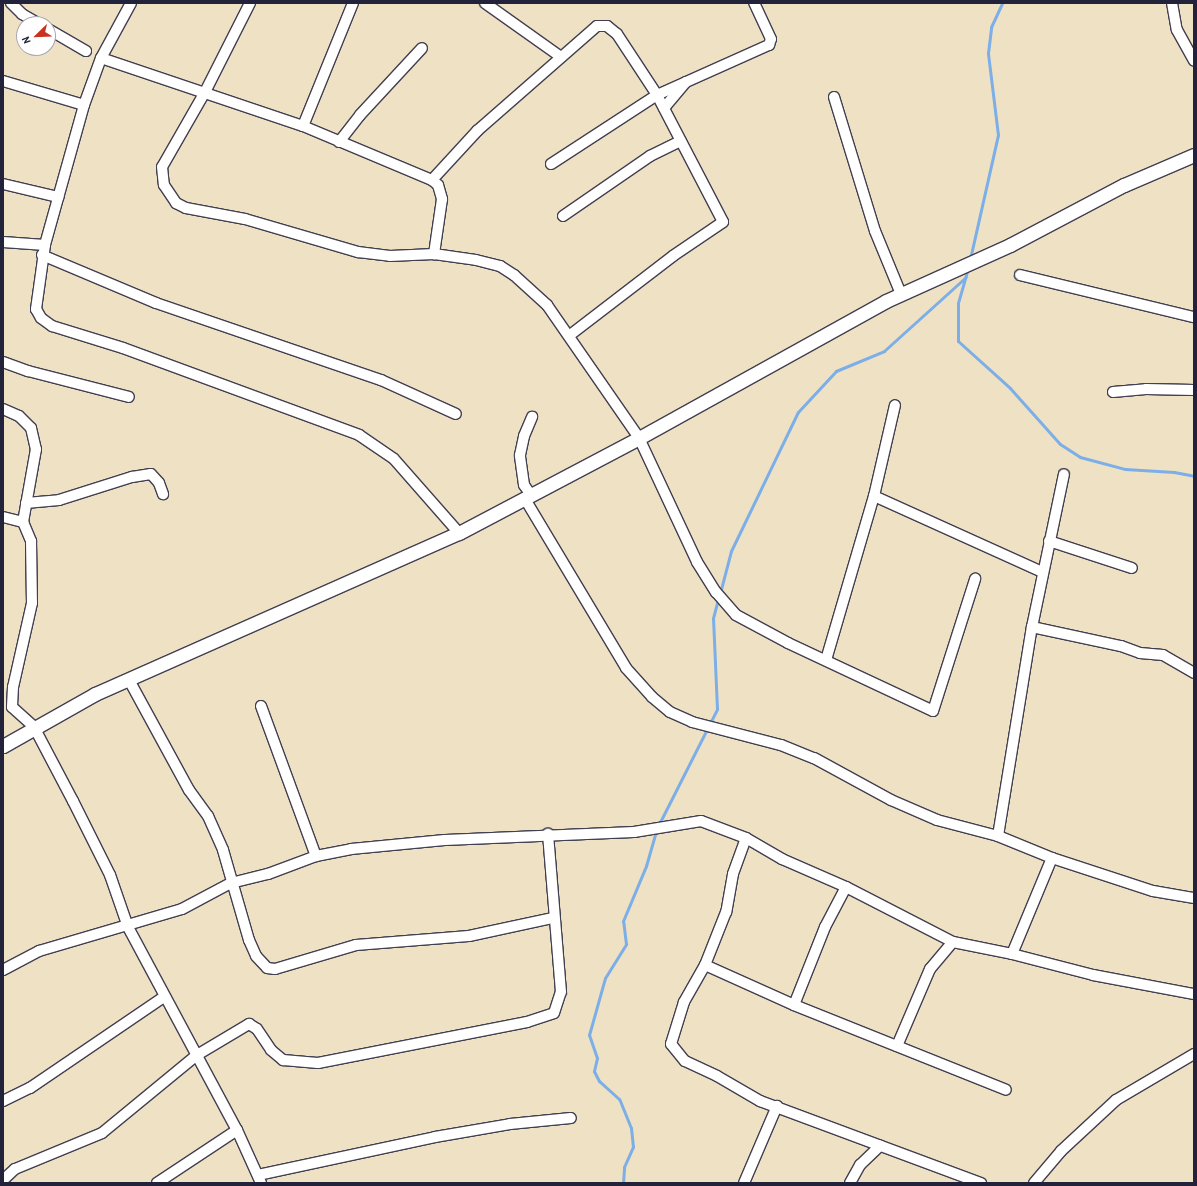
<!DOCTYPE html>
<style>
body{margin:0}
#map{position:relative;width:1197px;height:1186px;overflow:hidden;background:#efe2c4;font-family:"Patrick Hand",sans-serif}
div>[style]{position:absolute}
.stream>*{height:3px;margin:-1.5px;padding:0 1.5px;transform-origin:1.5px;border-radius:1.5px;background:#7caee8}
.roads{filter:drop-shadow(1px 0 #413f50) drop-shadow(-1px 0 #413f50) drop-shadow(0 1px #413f50) drop-shadow(0 -1px #413f50)}
.minor>*{height:10px;margin:-5px;padding:0 5px;transform-origin:5px;border-radius:5px;background:#fff}
.tertiary>*{height:13px;margin:-6.5px;padding:0 6.5px;transform-origin:6.5px;border-radius:6.5px;background:#fff}
span{translate:-50% -50%;white-space:nowrap;text-align:center;line-height:1.15;-webkit-text-stroke:4px #fff;paint-order:stroke}
.frame{position:absolute;inset:0;border:4px solid #22223b;pointer-events:none}
.north{position:absolute;left:16px;top:16px;width:40px;height:40px;box-sizing:border-box;background:#fff;border:1px solid #a7a7b1;border-radius:50%;rotate:247deg;font-size:11px;font-weight:700;line-height:16px;text-align:center;color:#22223b}
.north::after{content:'';display:block;margin:auto;width:14px;height:18px;background:#c8321e;clip-path:polygon(50% 0,100% 100%,50% 72%,0 100%)}
</style>
<div id="map">
<div class="stream">
<div style="left:970px;top:259px;width:127px;rotate:-77.3deg"></div>
<div style="left:998px;top:135px;width:83px;rotate:-97deg"></div>
<div style="left:988px;top:53px;width:26px;rotate:-83deg"></div>
<div style="left:991px;top:27px;width:26px;rotate:-65deg"></div>
<div style="left:968px;top:268px;width:37px;rotate:106deg"></div>
<div style="left:958px;top:304px;width:37px;rotate:90deg"></div>
<div style="left:958px;top:341px;width:70px;rotate:42.1deg"></div>
<div style="left:1010px;top:388px;width:75px;rotate:48.2deg"></div>
<div style="left:1060px;top:444px;width:24px;rotate:33deg"></div>
<div style="left:1080px;top:457px;width:47px;rotate:14.9deg"></div>
<div style="left:1125px;top:469px;width:49px;rotate:3.5deg"></div>
<div style="left:1174px;top:472px;width:20px;rotate:11deg"></div>
<div style="left:720px;top:593px;width:43px;rotate:-75.3deg"></div>
<div style="left:731px;top:551px;width:154px;rotate:-64.3deg"></div>
<div style="left:798px;top:412px;width:56px;rotate:-47.2deg"></div>
<div style="left:836px;top:371px;width:52px;rotate:-22.6deg"></div>
<div style="left:884px;top:351px;width:110px;rotate:-42.1deg"></div>
<div style="left:658px;top:826px;width:131px;rotate:-63.2deg"></div>
<div style="left:717px;top:709px;width:91px;rotate:-92.5deg"></div>
<div style="left:713px;top:618px;width:20px;rotate:-75deg"></div>
<div style="left:623px;top:1183px;width:16px;rotate:-86deg"></div>
<div style="left:624px;top:1167px;width:22px;rotate:-66deg"></div>
<div style="left:633px;top:1147px;width:19px;rotate:-96deg"></div>
<div style="left:631px;top:1128px;width:31px;rotate:-112deg"></div>
<div style="left:619px;top:1099px;width:27px;rotate:-138deg"></div>
<div style="left:599px;top:1081px;width:11px;rotate:-117deg"></div>
<div style="left:594px;top:1071px;width:13px;rotate:-77deg"></div>
<div style="left:597px;top:1058px;width:24px;rotate:-109deg"></div>
<div style="left:589px;top:1035px;width:59px;rotate:-74.3deg"></div>
<div style="left:605px;top:978px;width:40px;rotate:-58deg"></div>
<div style="left:626px;top:944px;width:23px;rotate:-97deg"></div>
<div style="left:623px;top:921px;width:60px;rotate:-67.3deg"></div>
<div style="left:646px;top:866px;width:36px;rotate:-74deg"></div>
</div>
<div class="roads">
<div class="minor">
<div style="left:11px;top:3px;width:16px;rotate:45deg"></div>
<div style="left:22px;top:14px;width:20px;rotate:30deg"></div>
<div style="left:131px;top:3px;width:63px;rotate:118.6deg"></div>
<div style="left:101px;top:58px;width:50px;rotate:109.9deg"></div>
<div style="left:84px;top:105px;width:145px;rotate:105.6deg"></div>
<div style="left:45px;top:245px;width:65px;rotate:98deg"></div>
<div style="left:36px;top:309px;width:10px;rotate:61deg"></div>
<div style="left:41px;top:318px;width:14px;rotate:36deg"></div>
<div style="left:52px;top:326px;width:74px;rotate:17.2deg"></div>
<div style="left:123px;top:348px;width:252px;rotate:20.2deg"></div>
<div style="left:359px;top:435px;width:42px;rotate:34.4deg"></div>
<div style="left:394px;top:459px;width:98px;rotate:48.7deg"></div>
<div style="left:250px;top:3px;width:100px;rotate:116.8deg"></div>
<div style="left:205px;top:92px;width:86px;rotate:119.8deg"></div>
<div style="left:162px;top:167px;width:18px;rotate:84deg"></div>
<div style="left:164px;top:185px;width:22px;rotate:56deg"></div>
<div style="left:176px;top:203px;width:11px;rotate:27deg"></div>
<div style="left:186px;top:208px;width:60px;rotate:10.6deg"></div>
<div style="left:245px;top:219px;width:118px;rotate:16.3deg"></div>
<div style="left:358px;top:252px;width:32px;rotate:7deg"></div>
<div style="left:390px;top:256px;width:44px;rotate:-2.6deg"></div>
<div style="left:434px;top:254px;width:42px;rotate:8.1deg"></div>
<div style="left:476px;top:260px;width:25px;rotate:14deg"></div>
<div style="left:500px;top:266px;width:17px;rotate:33deg"></div>
<div style="left:514px;top:275px;width:45px;rotate:42.3deg"></div>
<div style="left:547px;top:305px;width:162px;rotate:55.3deg"></div>
<div style="left:639px;top:438px;width:137px;rotate:64.9deg"></div>
<div style="left:697px;top:562px;width:36px;rotate:58deg"></div>
<div style="left:716px;top:592px;width:30px;rotate:49deg"></div>
<div style="left:736px;top:615px;width:59px;rotate:28.3deg"></div>
<div style="left:788px;top:643px;width:160px;rotate:25.1deg"></div>
<div style="left:933px;top:711px;width:139px;rotate:-72.3deg"></div>
<div style="left:485px;top:3px;width:93px;rotate:35.4deg"></div>
<div style="left:1172px;top:3px;width:27px;rotate:80deg"></div>
<div style="left:1177px;top:30px;width:35px;rotate:61deg"></div>
<div style="left:48px;top:29px;width:44px;rotate:30.1deg"></div>
<div style="left:101px;top:58px;width:213px;rotate:18.6deg"></div>
<div style="left:303px;top:126px;width:140px;rotate:22.7deg"></div>
<div style="left:432px;top:180px;width:8px;rotate:40deg"></div>
<div style="left:438px;top:185px;width:15px;rotate:74deg"></div>
<div style="left:442px;top:199px;width:56px;rotate:98.3deg"></div>
<div style="left:3px;top:81px;width:84px;rotate:16.5deg"></div>
<div style="left:834px;top:97px;width:140px;rotate:73deg"></div>
<div style="left:875px;top:231px;width:68px;rotate:67.6deg"></div>
<div style="left:664px;top:108px;width:34px;rotate:-50deg"></div>
<div style="left:303px;top:126px;width:133px;rotate:-67.9deg"></div>
<div style="left:339px;top:142px;width:34px;rotate:-52deg"></div>
<div style="left:360px;top:115px;width:91px;rotate:-47.2deg"></div>
<div style="left:551px;top:164px;width:126px;rotate:-33.1deg"></div>
<div style="left:657px;top:95px;width:123px;rotate:-24.1deg"></div>
<div style="left:769px;top:45px;width:6px;rotate:-72deg"></div>
<div style="left:771px;top:39px;width:40px;rotate:-115deg"></div>
<div style="left:432px;top:180px;width:67px;rotate:-47.4deg"></div>
<div style="left:477px;top:131px;width:159px;rotate:-41.2deg"></div>
<div style="left:597px;top:26px;width:10px"></div>
<div style="left:607px;top:26px;width:13px;rotate:39deg"></div>
<div style="left:617px;top:34px;width:73px;rotate:56.7deg"></div>
<div style="left:657px;top:95px;width:143px;rotate:62.5deg"></div>
<div style="left:723px;top:222px;width:60px;rotate:145.8deg"></div>
<div style="left:673px;top:256px;width:130px;rotate:142.5deg"></div>
<div style="left:3px;top:184px;width:57px;rotate:13.3deg"></div>
<div style="left:563px;top:216px;width:106px;rotate:-34.6deg"></div>
<div style="left:650px;top:156px;width:34px;rotate:-26deg"></div>
<div style="left:3px;top:242px;width:42px;rotate:4.1deg"></div>
<div style="left:42px;top:255px;width:124px;rotate:22.8deg"></div>
<div style="left:156px;top:303px;width:238px;rotate:18.9deg"></div>
<div style="left:381px;top:380px;width:82px;rotate:24.4deg"></div>
<div style="left:1020px;top:275px;width:179px;rotate:13.6deg"></div>
<div style="left:3px;top:362px;width:27px;rotate:20deg"></div>
<div style="left:28px;top:371px;width:104px;rotate:14.4deg"></div>
<div style="left:1113px;top:392px;width:33px;rotate:-5deg"></div>
<div style="left:1146px;top:389px;width:48px;rotate:1.2deg"></div>
<div style="left:3px;top:409px;width:17px;rotate:24deg"></div>
<div style="left:19px;top:416px;width:17px;rotate:45deg"></div>
<div style="left:31px;top:428px;width:22px;rotate:77deg"></div>
<div style="left:36px;top:449px;width:74px;rotate:100.1deg"></div>
<div style="left:23px;top:522px;width:21px;rotate:67deg"></div>
<div style="left:31px;top:541px;width:62px;rotate:89.1deg"></div>
<div style="left:32px;top:603px;width:86px;rotate:102.7deg"></div>
<div style="left:13px;top:687px;width:20px;rotate:93deg"></div>
<div style="left:12px;top:707px;width:30px;rotate:42deg"></div>
<div style="left:34px;top:727px;width:84px;rotate:62.2deg"></div>
<div style="left:73px;top:801px;width:83px;rotate:63.4deg"></div>
<div style="left:110px;top:875px;width:55px;rotate:70.9deg"></div>
<div style="left:128px;top:927px;width:230px;rotate:61.8deg"></div>
<div style="left:237px;top:1130px;width:58px;rotate:65.6deg"></div>
<div style="left:531px;top:495px;width:12px;rotate:-125deg"></div>
<div style="left:524px;top:485px;width:30px;rotate:-98deg"></div>
<div style="left:520px;top:455px;width:19px;rotate:-78deg"></div>
<div style="left:524px;top:436px;width:21px;rotate:-67deg"></div>
<div style="left:874px;top:496px;width:184px;rotate:24.3deg"></div>
<div style="left:525px;top:499px;width:197px;rotate:59.1deg"></div>
<div style="left:626px;top:668px;width:39px;rotate:48deg"></div>
<div style="left:652px;top:697px;width:23px;rotate:40deg"></div>
<div style="left:670px;top:712px;width:24px;rotate:24deg"></div>
<div style="left:692px;top:722px;width:92px;rotate:14.5deg"></div>
<div style="left:781px;top:745px;width:35px;rotate:22deg"></div>
<div style="left:814px;top:758px;width:88px;rotate:28.6deg"></div>
<div style="left:891px;top:800px;width:50px;rotate:23.5deg"></div>
<div style="left:937px;top:820px;width:63px;rotate:14.7deg"></div>
<div style="left:998px;top:836px;width:58px;rotate:22.2deg"></div>
<div style="left:1052px;top:858px;width:106px;rotate:18.1deg"></div>
<div style="left:1153px;top:891px;width:42px;rotate:9.7deg"></div>
<div style="left:26px;top:503px;width:33px;rotate:-5deg"></div>
<div style="left:59px;top:500px;width:77px;rotate:-17.5deg"></div>
<div style="left:132px;top:477px;width:19px;rotate:-9deg"></div>
<div style="left:151px;top:474px;width:12px;rotate:48deg"></div>
<div style="left:159px;top:483px;width:12px;rotate:70deg"></div>
<div style="left:3px;top:517px;width:21px;rotate:14deg"></div>
<div style="left:1049px;top:541px;width:87px;rotate:18deg"></div>
<div style="left:1032px;top:627px;width:91px;rotate:12.1deg"></div>
<div style="left:1121px;top:646px;width:20px;rotate:20deg"></div>
<div style="left:1140px;top:653px;width:23px;rotate:5deg"></div>
<div style="left:1163px;top:655px;width:36px;rotate:30deg"></div>
<div style="left:826px;top:660px;width:171px;rotate:-73.7deg"></div>
<div style="left:874px;top:496px;width:93px;rotate:-77deg"></div>
<div style="left:129px;top:680px;width:125px;rotate:61.4deg"></div>
<div style="left:189px;top:790px;width:32px;rotate:54deg"></div>
<div style="left:208px;top:816px;width:37px;rotate:66deg"></div>
<div style="left:223px;top:850px;width:94px;rotate:73.9deg"></div>
<div style="left:249px;top:940px;width:17px;rotate:66deg"></div>
<div style="left:256px;top:956px;width:16px;rotate:47deg"></div>
<div style="left:267px;top:968px;width:8px;rotate:7deg"></div>
<div style="left:275px;top:969px;width:84px;rotate:-16.5deg"></div>
<div style="left:356px;top:945px;width:113px;rotate:-4.6deg"></div>
<div style="left:469px;top:936px;width:86px;rotate:-12.1deg"></div>
<div style="left:261px;top:706px;width:160px;rotate:69.9deg"></div>
<div style="left:998px;top:836px;width:212px;rotate:-80.8deg"></div>
<div style="left:1032px;top:627px;width:156px;rotate:-78.2deg"></div>
<div style="left:746px;top:838px;width:38px;rotate:110deg"></div>
<div style="left:733px;top:874px;width:39px;rotate:100deg"></div>
<div style="left:726px;top:912px;width:57px;rotate:111.6deg"></div>
<div style="left:705px;top:965px;width:43px;rotate:119.6deg"></div>
<div style="left:684px;top:1002px;width:44px;rotate:107.2deg"></div>
<div style="left:671px;top:1044px;width:22px;rotate:51deg"></div>
<div style="left:685px;top:1061px;width:35px;rotate:25deg"></div>
<div style="left:717px;top:1076px;width:50px;rotate:30.2deg"></div>
<div style="left:760px;top:1101px;width:236px;rotate:20.4deg"></div>
<div style="left:1012px;top:954px;width:104px;rotate:-67.4deg"></div>
<div style="left:705px;top:965px;width:98px;rotate:24.2deg"></div>
<div style="left:794px;top:1005px;width:228px;rotate:21.8deg"></div>
<div style="left:3px;top:970px;width:41px;rotate:-27.8deg"></div>
<div style="left:39px;top:951px;width:149px;rotate:-16.4deg"></div>
<div style="left:182px;top:909px;width:55px;rotate:-28deg"></div>
<div style="left:231px;top:883px;width:38px;rotate:-14deg"></div>
<div style="left:268px;top:874px;width:51px;rotate:-20.6deg"></div>
<div style="left:316px;top:856px;width:36px;rotate:-11deg"></div>
<div style="left:351px;top:849px;width:94px;rotate:-5.5deg"></div>
<div style="left:445px;top:840px;width:189px;rotate:-2.4deg"></div>
<div style="left:634px;top:832px;width:68px;rotate:-9.3deg"></div>
<div style="left:701px;top:821px;width:48px;rotate:20.7deg"></div>
<div style="left:746px;top:838px;width:42px;rotate:30.3deg"></div>
<div style="left:782px;top:859px;width:70px;rotate:23.6deg"></div>
<div style="left:846px;top:887px;width:120px;rotate:27.2deg"></div>
<div style="left:953px;top:942px;width:60px;rotate:11.5deg"></div>
<div style="left:1012px;top:954px;width:84px;rotate:14.5deg"></div>
<div style="left:1093px;top:975px;width:103px;rotate:10.7deg"></div>
<div style="left:794px;top:1005px;width:84px;rotate:-68.3deg"></div>
<div style="left:825px;top:927px;width:45px;rotate:-62.3deg"></div>
<div style="left:897px;top:1046px;width:84px;rotate:-66.8deg"></div>
<div style="left:930px;top:969px;width:35px;rotate:-50deg"></div>
<div style="left:3px;top:1101px;width:30px;rotate:-26deg"></div>
<div style="left:30px;top:1088px;width:162px;rotate:-34.2deg"></div>
<div style="left:258px;top:1175px;width:181px;rotate:-12.1deg"></div>
<div style="left:435px;top:1137px;width:76px;rotate:-9.8deg"></div>
<div style="left:510px;top:1124px;width:61px;rotate:-5.6deg"></div>
<div style="left:3px;top:1180px;width:16px;rotate:-43deg"></div>
<div style="left:15px;top:1169px;width:94px;rotate:-22.5deg"></div>
<div style="left:102px;top:1133px;width:123px;rotate:-39.4deg"></div>
<div style="left:197px;top:1055px;width:61px;rotate:-30.8deg"></div>
<div style="left:249px;top:1024px;width:9px;rotate:32deg"></div>
<div style="left:257px;top:1029px;width:25px;rotate:56deg"></div>
<div style="left:271px;top:1050px;width:16px;rotate:40deg"></div>
<div style="left:283px;top:1060px;width:35px;rotate:5deg"></div>
<div style="left:318px;top:1063px;width:213px;rotate:-11.1deg"></div>
<div style="left:527px;top:1022px;width:28px;rotate:-18deg"></div>
<div style="left:554px;top:1013px;width:22px;rotate:-72deg"></div>
<div style="left:561px;top:992px;width:159px;rotate:-94.7deg"></div>
<div style="left:157px;top:1183px;width:96px;rotate:-33.5deg"></div>
<div style="left:744px;top:1183px;width:84px;rotate:-66.8deg"></div>
<div style="left:850px;top:1183px;width:21px;rotate:-61deg"></div>
<div style="left:860px;top:1165px;width:28px;rotate:-44deg"></div>
<div style="left:1034px;top:1183px;width:42px;rotate:-49.8deg"></div>
<div style="left:1061px;top:1151px;width:75px;rotate:-42.8deg"></div>
<div style="left:1116px;top:1100px;width:91px;rotate:-30.5deg"></div>
</div>
<div class="tertiary">
<div style="left:3px;top:746px;width:106px;rotate:-29.5deg"></div>
<div style="left:95px;top:694px;width:398px;rotate:-23.9deg"></div>
<div style="left:459px;top:533px;width:204px;rotate:-27.8deg"></div>
<div style="left:639px;top:438px;width:282px;rotate:-29deg"></div>
<div style="left:886px;top:301px;width:136px;rotate:-24.3deg"></div>
<div style="left:1010px;top:245px;width:129px;rotate:-27.8deg"></div>
<div style="left:1124px;top:185px;width:76px;rotate:-23.2deg"></div>
</div>
</div>
<div class="frame"></div>
<div class="north">N</div>
</div>
